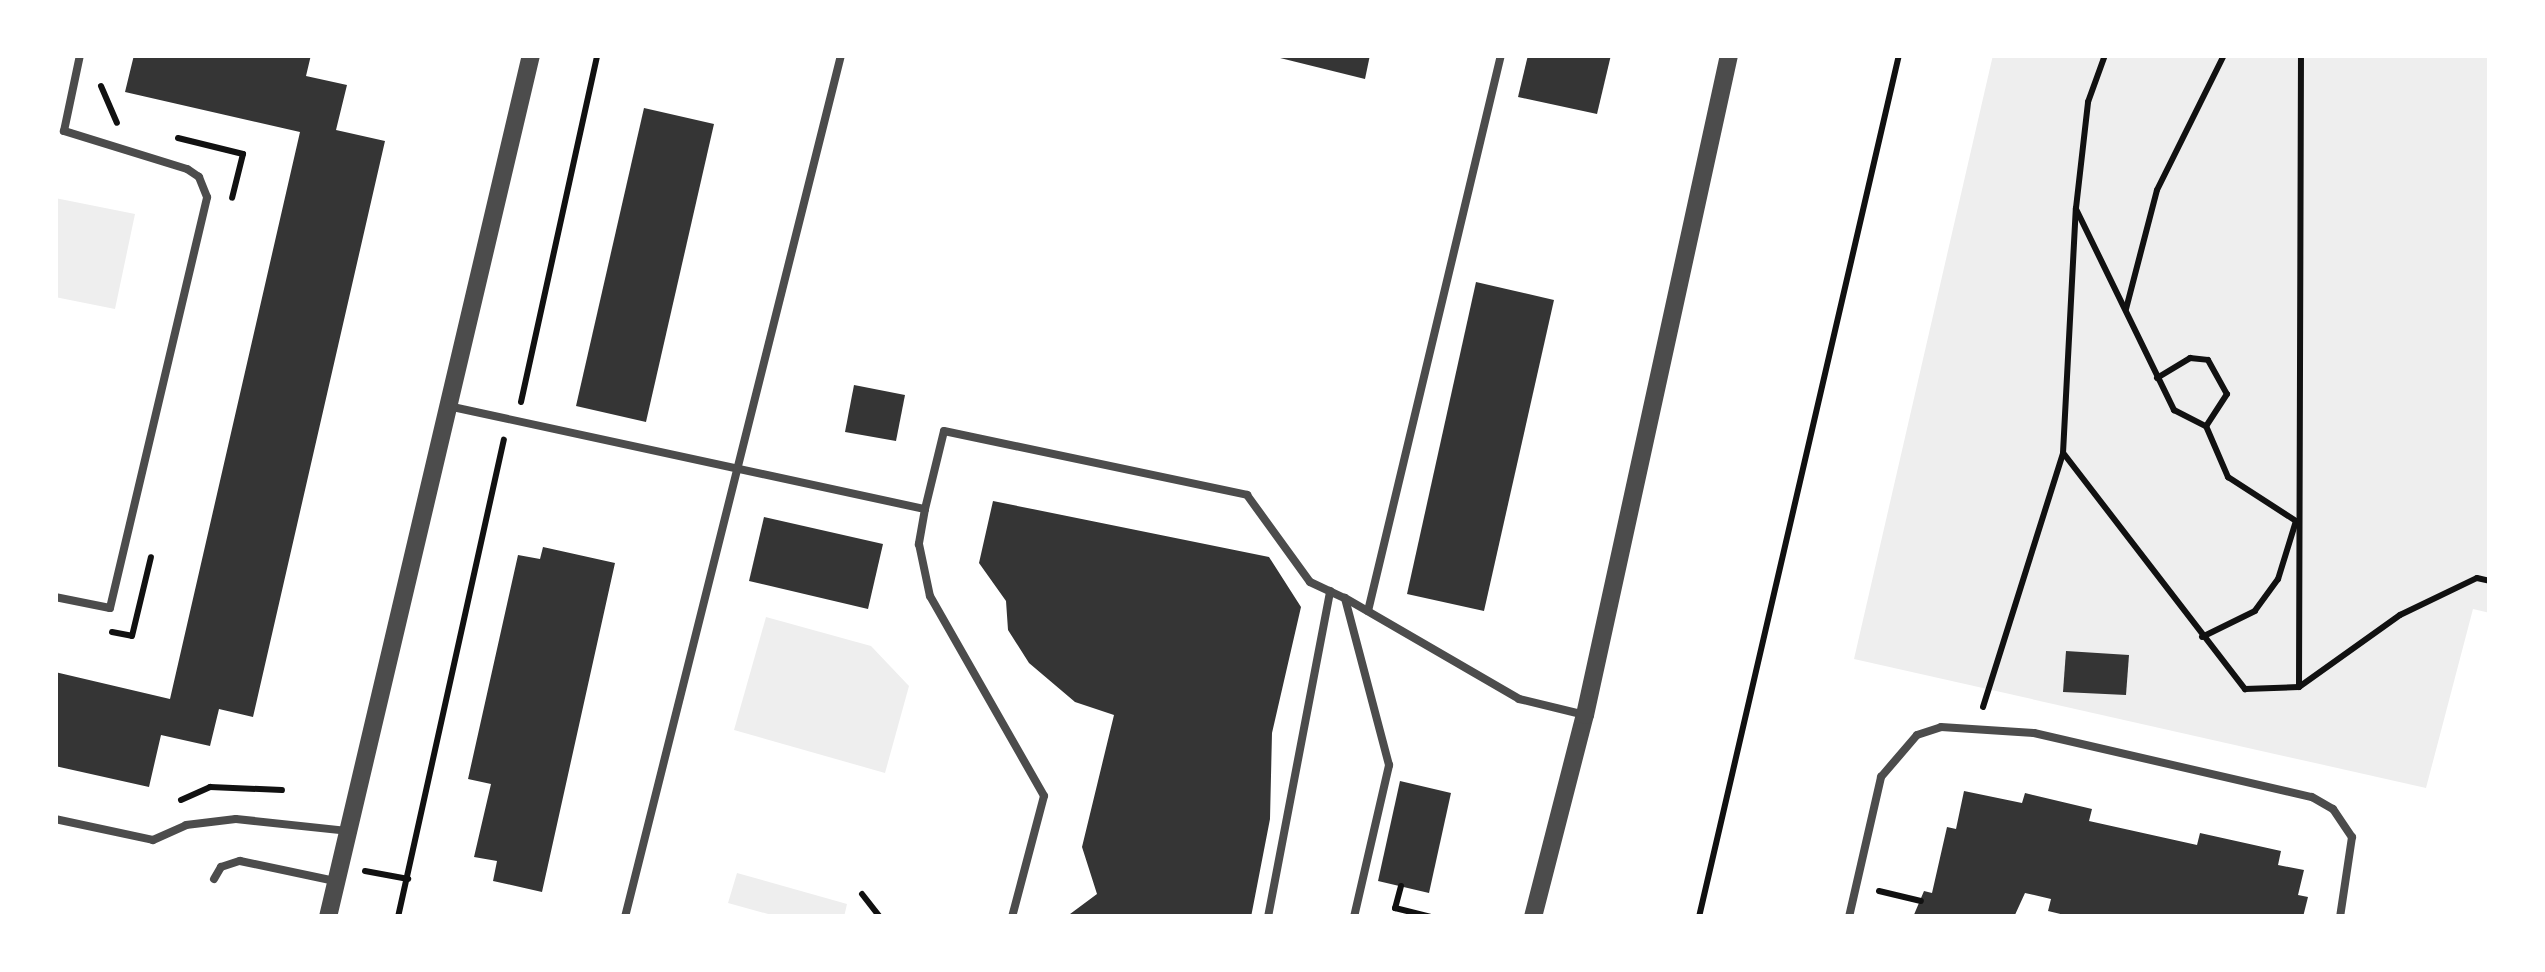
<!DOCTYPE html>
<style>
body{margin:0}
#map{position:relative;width:2545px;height:972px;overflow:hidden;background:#fff;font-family:"Noto Sans",sans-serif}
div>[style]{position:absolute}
.green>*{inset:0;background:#eee}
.building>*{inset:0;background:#353535}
.path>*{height:6px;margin:-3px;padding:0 3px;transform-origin:3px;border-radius:3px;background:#111}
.service>*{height:8px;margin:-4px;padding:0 4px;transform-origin:4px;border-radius:4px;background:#4c4c4c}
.tertiary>*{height:18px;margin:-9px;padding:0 9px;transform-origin:9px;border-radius:9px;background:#4c4c4c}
span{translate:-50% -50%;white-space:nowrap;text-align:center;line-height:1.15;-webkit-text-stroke:8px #fff;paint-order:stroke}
.frame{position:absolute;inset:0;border:58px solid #fff;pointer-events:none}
</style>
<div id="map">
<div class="green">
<div style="clip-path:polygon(1993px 55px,2490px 55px,2490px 613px,2473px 609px,2426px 788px,1854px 659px)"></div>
<div style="clip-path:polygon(55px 198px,135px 214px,115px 309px,55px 297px)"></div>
<div style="clip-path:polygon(766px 617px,871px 646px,909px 686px,885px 773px,734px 730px)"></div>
<div style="clip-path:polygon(737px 873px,847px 904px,844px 917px,779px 917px,728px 903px)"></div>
</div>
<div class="building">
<div style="clip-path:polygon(134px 55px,311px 55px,306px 76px,347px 85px,336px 130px,385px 141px,253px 717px,219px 709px,210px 746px,161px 735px,149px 787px,55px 766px,55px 672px,170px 699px,300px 132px,125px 92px)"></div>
<div style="clip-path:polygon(1268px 55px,1370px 55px,1365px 79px)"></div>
<div style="clip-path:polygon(1528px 55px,1611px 55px,1597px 114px,1518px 97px)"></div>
<div style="clip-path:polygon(644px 108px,714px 124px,646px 422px,576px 406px)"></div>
<div style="clip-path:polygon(1476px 282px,1554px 300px,1484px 611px,1407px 594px)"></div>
<div style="clip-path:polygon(854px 385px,905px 395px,896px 441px,845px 432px)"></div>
<div style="clip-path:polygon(993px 501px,1269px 557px,1301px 607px,1272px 733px,1270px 819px,1251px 917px,1066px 917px,1097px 894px,1082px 847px,1114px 715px,1075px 702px,1029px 663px,1008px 630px,1006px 601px,979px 563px)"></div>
<div style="clip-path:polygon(764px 517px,883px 544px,868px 609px,749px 581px)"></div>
<div style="clip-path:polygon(543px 547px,615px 563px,542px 892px,493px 881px,497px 861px,474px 857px,491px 784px,468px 779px,518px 555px,540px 559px)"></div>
<div style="clip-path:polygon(2066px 651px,2129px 655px,2126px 695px,2063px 692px)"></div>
<div style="clip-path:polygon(1400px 781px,1451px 793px,1429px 893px,1378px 881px)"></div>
<div style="clip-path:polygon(1964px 791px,2022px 803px,2025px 793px,2092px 809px,2089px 821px,2197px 845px,2200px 833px,2281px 851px,2278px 865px,2304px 870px,2298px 895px,2308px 897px,2303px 917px,2073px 917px,2048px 911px,2051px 899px,2025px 893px,2014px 917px,1913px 917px,1924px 891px,1932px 893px,1947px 827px,1956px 829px)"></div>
</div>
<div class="path">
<div style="left:101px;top:86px;width:40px;rotate:66.6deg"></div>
<div style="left:178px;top:138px;width:67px;rotate:13.8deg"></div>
<div style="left:243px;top:154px;width:45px;rotate:104deg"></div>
<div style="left:2076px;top:209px;width:224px;rotate:64deg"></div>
<div style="left:2174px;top:410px;width:36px;rotate:27deg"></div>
<div style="left:2206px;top:426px;width:56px;rotate:66.7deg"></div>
<div style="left:2228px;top:477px;width:81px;rotate:32.9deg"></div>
<div style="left:2296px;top:521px;width:61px;rotate:107.2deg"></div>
<div style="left:2278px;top:579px;width:39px;rotate:126deg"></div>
<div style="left:2255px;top:611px;width:59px;rotate:153.9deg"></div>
<div style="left:2126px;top:309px;width:123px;rotate:-75.4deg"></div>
<div style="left:2157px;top:190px;width:151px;rotate:-63.6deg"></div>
<div style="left:2157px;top:378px;width:39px;rotate:-31deg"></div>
<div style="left:2190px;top:358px;width:18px;rotate:6deg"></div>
<div style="left:2208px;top:360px;width:39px;rotate:61deg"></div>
<div style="left:2227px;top:394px;width:38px;rotate:123deg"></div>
<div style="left:521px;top:402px;width:355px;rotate:-77.6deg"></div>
<div style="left:2064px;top:454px;width:297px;rotate:52.4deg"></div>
<div style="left:2245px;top:689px;width:54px;rotate:-2.1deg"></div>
<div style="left:2299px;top:687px;width:124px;rotate:-35.5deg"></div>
<div style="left:2400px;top:615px;width:85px;rotate:-25.7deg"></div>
<div style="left:2477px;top:578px;width:13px;rotate:13deg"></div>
<div style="left:112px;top:632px;width:20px;rotate:11deg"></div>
<div style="left:132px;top:636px;width:81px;rotate:-76.5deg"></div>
<div style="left:2299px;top:687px;width:632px;rotate:-89.82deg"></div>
<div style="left:1983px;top:707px;width:266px;rotate:-72.5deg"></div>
<div style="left:2063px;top:453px;width:245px;rotate:-87deg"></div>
<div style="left:2076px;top:208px;width:107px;rotate:-83.5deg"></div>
<div style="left:2088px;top:102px;width:50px;rotate:-70.1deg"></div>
<div style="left:181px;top:800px;width:32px;rotate:-24deg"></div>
<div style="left:210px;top:787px;width:72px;rotate:2.4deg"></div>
<div style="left:365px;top:871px;width:44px;rotate:10.5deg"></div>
<div style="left:1401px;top:886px;width:23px;rotate:105deg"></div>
<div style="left:1395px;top:908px;width:36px;rotate:14deg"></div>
<div style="left:1879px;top:891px;width:43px;rotate:13.4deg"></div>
<div style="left:862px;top:894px;width:29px;rotate:52deg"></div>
<div style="left:398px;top:917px;width:489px;rotate:-77.5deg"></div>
<div style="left:1699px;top:917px;width:885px;rotate:-76.94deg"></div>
</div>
<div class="service">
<div style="left:448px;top:406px;width:488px;rotate:12.2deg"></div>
<div style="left:925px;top:509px;width:36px;rotate:100deg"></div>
<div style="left:919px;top:544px;width:53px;rotate:78.1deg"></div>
<div style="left:930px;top:596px;width:230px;rotate:60.3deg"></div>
<div style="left:1044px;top:796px;width:125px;rotate:104.8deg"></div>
<div style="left:925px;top:509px;width:80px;rotate:-76.3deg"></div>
<div style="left:944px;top:431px;width:310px;rotate:11.9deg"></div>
<div style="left:1247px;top:495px;width:107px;rotate:54.1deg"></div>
<div style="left:1310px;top:582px;width:38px;rotate:25deg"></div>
<div style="left:55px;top:597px;width:56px;rotate:11.3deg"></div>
<div style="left:110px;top:608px;width:422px;rotate:-76.7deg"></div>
<div style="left:207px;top:197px;width:22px;rotate:-112deg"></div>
<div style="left:199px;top:177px;width:14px;rotate:-146deg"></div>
<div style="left:187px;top:169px;width:129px;rotate:-162.8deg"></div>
<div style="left:64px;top:131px;width:78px;rotate:-78.1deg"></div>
<div style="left:1368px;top:611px;width:572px;rotate:-76.55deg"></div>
<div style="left:55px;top:819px;width:100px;rotate:12.1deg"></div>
<div style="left:153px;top:840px;width:36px;rotate:-24deg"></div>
<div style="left:186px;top:825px;width:50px;rotate:-6.8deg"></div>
<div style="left:236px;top:819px;width:114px;rotate:6.1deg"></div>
<div style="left:214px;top:879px;width:14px;rotate:-60deg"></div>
<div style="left:221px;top:867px;width:20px;rotate:-18deg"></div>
<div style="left:240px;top:861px;width:97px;rotate:11.9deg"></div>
<div style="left:625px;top:917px;width:889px;rotate:-75.93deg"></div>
<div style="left:1268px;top:917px;width:332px;rotate:-79.2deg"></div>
<div style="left:1354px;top:917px;width:156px;rotate:-77deg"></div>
<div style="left:1389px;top:765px;width:173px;rotate:-104.8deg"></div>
<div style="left:1345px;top:598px;width:201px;rotate:30.1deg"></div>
<div style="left:1519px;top:699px;width:68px;rotate:13.6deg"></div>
<div style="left:1849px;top:917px;width:144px;rotate:-77.1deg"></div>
<div style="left:1881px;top:777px;width:55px;rotate:-49.4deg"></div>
<div style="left:1917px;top:735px;width:25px;rotate:-18deg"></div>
<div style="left:1941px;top:727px;width:93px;rotate:3.7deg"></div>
<div style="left:2034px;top:733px;width:285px;rotate:13deg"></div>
<div style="left:2312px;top:797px;width:24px;rotate:30deg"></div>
<div style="left:2333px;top:809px;width:34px;rotate:56deg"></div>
<div style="left:2352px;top:837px;width:81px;rotate:98.5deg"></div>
</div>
<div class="tertiary">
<div style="left:328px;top:917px;width:886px;rotate:-76.75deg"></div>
<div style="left:1533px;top:917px;width:209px;rotate:-75.6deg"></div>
<div style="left:1585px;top:715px;width:676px;rotate:-77.69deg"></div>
</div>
<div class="frame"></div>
</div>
